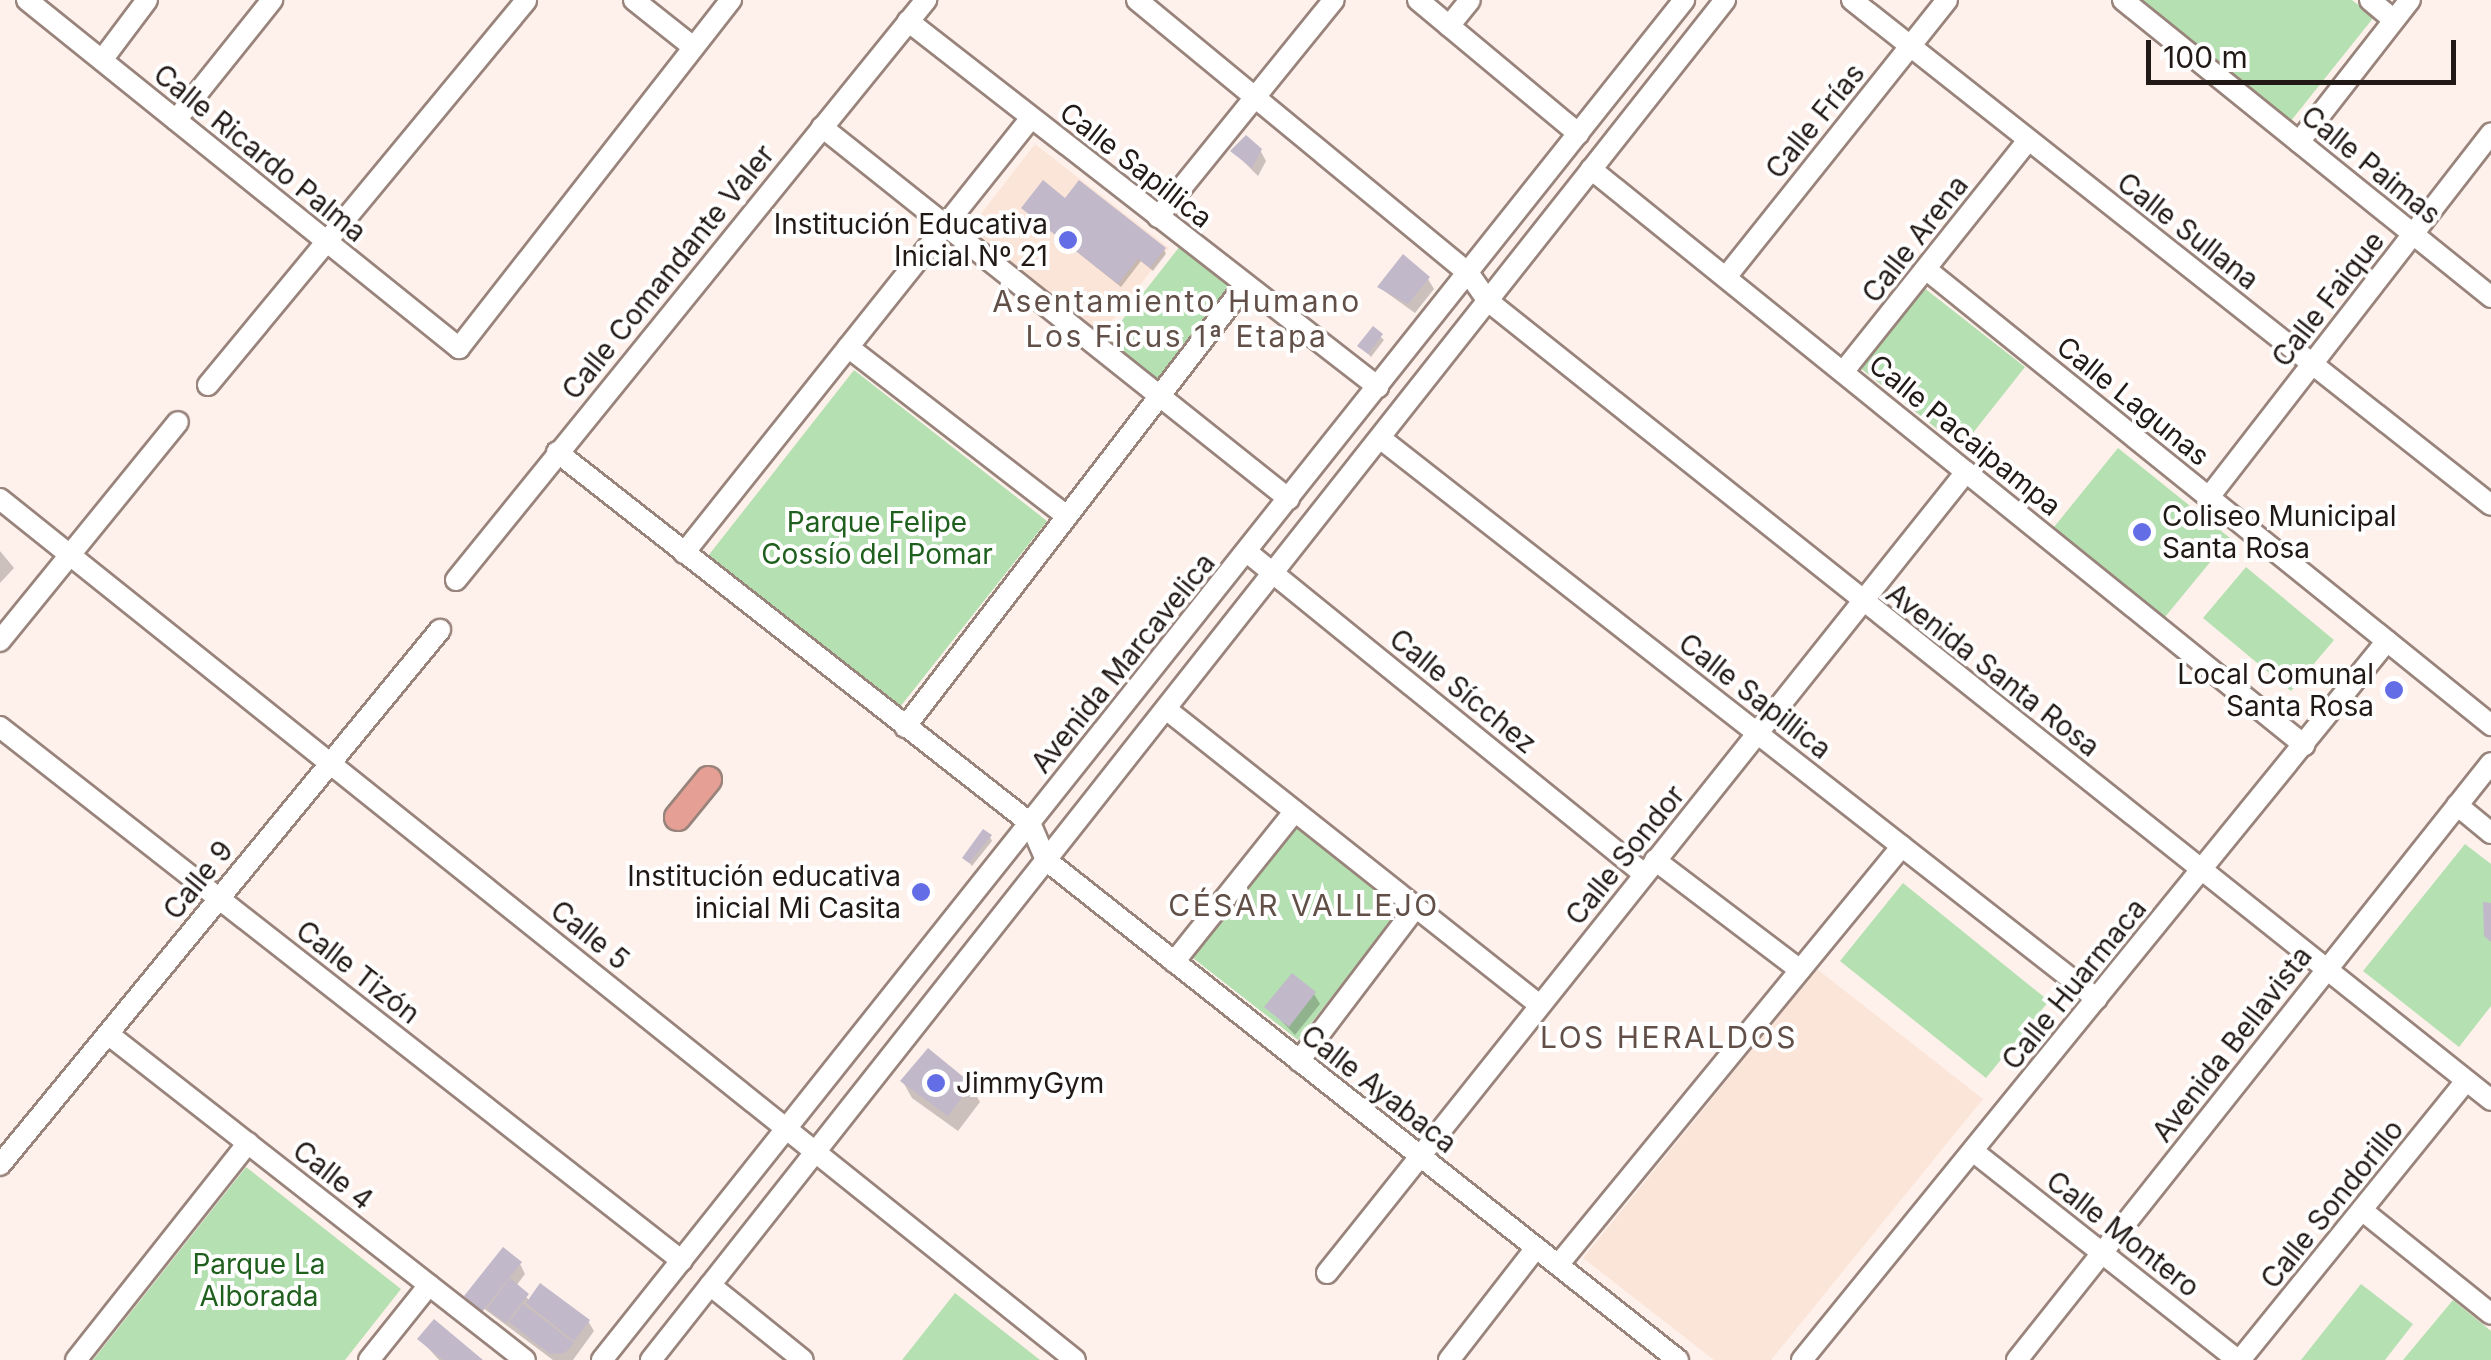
<!DOCTYPE html>
<meta charset="utf-8">
<style>
body{margin:0}
#map{position:relative;width:2491px;height:1360px;overflow:hidden;background:#fef1ec;font-family:Inter,sans-serif}
div>[style]{position:absolute}
.education>*{inset:0;background:#fbe5d8}
.green>*{inset:0;background:#b5e0b1}
.shadow>*{inset:0;background:#0003}
.building>*{inset:0;background:#c1b8ca}
.roads{filter:drop-shadow(2px 0 #99847c) drop-shadow(-2px 0 #99847c) drop-shadow(0 2px #99847c) drop-shadow(0 -2px #99847c)}
.minor>*{height:20px;margin:-10px;padding:0 10px;transform-origin:10px;border-radius:10px;background:#fff}
.major>*{height:25px;margin:-12.5px;padding:0 12.5px;transform-origin:12.5px;border-radius:12.5px;background:#e59f94}
.dots>*{width:28px;height:28px;translate:-50% -50%;box-sizing:border-box;border:5px solid #fff;border-radius:50%}
span{translate:-50% -50%;white-space:nowrap;text-align:center;line-height:1.15;-webkit-text-stroke:8px #fff;paint-order:stroke}
.street-label{font-size:28px;color:#211916}
.poi-label{font-size:28px;color:#211916}
.right{translate:-100% -50%;text-align:right}
.left{translate:0 -50%;text-align:left}
.park-label{font-size:28px;color:#20601e}
.neighbourhood-label{font-size:30px;color:#614f48;letter-spacing:2.5px}
.scale{position:absolute;left:2146px;top:40px;width:310px;height:45px;box-sizing:border-box;border:5px solid #211916;border-top:0;padding-left:12px;font-size:30px;line-height:35px;white-space:nowrap;color:#211916;-webkit-text-stroke:8px #fff;paint-order:stroke}
</style>
<div id="map">
<div class="education">
<div style="clip-path:polygon(1035px 144px,1169px 248px,1101px 335px,967px 232px)"></div>
<div style="clip-path:polygon(1817px 969px,1983px 1099px,1771px 1360px,1714px 1360px,1583px 1258px)"></div>
</div>
<div class="green">
<div style="clip-path:polygon(2135px 0,2352px 0,2374px 17px,2290px 122px)"></div>
<div style="clip-path:polygon(1180px 246px,1241px 294px,1156px 395px,1098px 351px)"></div>
<div style="clip-path:polygon(1923px 287px,2025px 367px,1961px 448px,1859px 367px)"></div>
<div style="clip-path:polygon(854px 370px,1047px 521px,900px 707px,708px 556px)"></div>
<div style="clip-path:polygon(2118px 448px,2230px 538px,2165px 617px,2054px 527px)"></div>
<div style="clip-path:polygon(2246px 567px,2334px 640px,2291px 691px,2203px 618px)"></div>
<div style="clip-path:polygon(1294px 819px,1404px 904px,1298px 1040px,1189px 955px)"></div>
<div style="clip-path:polygon(2465px 844px,2491px 864px,2491px 1006px,2459px 1047px,2363px 971px)"></div>
<div style="clip-path:polygon(1903px 883px,2049px 1001px,1986px 1078px,1840px 961px)"></div>
<div style="clip-path:polygon(246px 1167px,401px 1289px,345px 1360px,93px 1360px)"></div>
<div style="clip-path:polygon(2361px 1284px,2413px 1324px,2385px 1360px,2301px 1360px)"></div>
<div style="clip-path:polygon(955px 1293px,1040px 1360px,902px 1360px)"></div>
<div style="clip-path:polygon(2453px 1300px,2491px 1331px,2491px 1360px,2403px 1360px)"></div>
</div>
<div class="shadow">
<div style="clip-path:polygon(1260px 150px,1266px 161px,1258px 176px,1233px 151px)"></div>
<div style="clip-path:polygon(1066px 202px,1164px 250px,1166px 254px,1153px 271px,1141px 261px,1121px 287px,1027px 212px)"></div>
<div style="clip-path:polygon(1428px 279px,1434px 289px,1415px 313px,1380px 288px)"></div>
<div style="clip-path:polygon(1373px 330px,1384px 340px,1371px 357px,1360px 346px)"></div>
<div style="clip-path:polygon(0 551px,14px 568px,0 583px)"></div>
<div style="clip-path:polygon(990px 837px,992px 841px,972px 866px,965px 858px)"></div>
<div style="clip-path:polygon(1314px 994px,1320px 1004px,1295px 1035px,1268px 1007px)"></div>
<div style="clip-path:polygon(903px 1082px,970px 1085px,980px 1102px,958px 1131px,912px 1098px)"></div>
<div style="clip-path:polygon(520px 1264px,525px 1274px,516px 1286px,530px 1301px,588px 1321px,594px 1331px,573px 1360px,553px 1360px,467px 1296px)"></div>
<div style="clip-path:polygon(420px 1339px,479px 1360px,439px 1360px)"></div>
</div>
<div class="building">
<div style="clip-path:polygon(1246px 135px,1262px 149px,1252px 168px,1230px 151px)"></div>
<div style="clip-path:polygon(1043px 180px,1065px 198px,1079px 180px,1166px 248px,1150px 268px,1138px 259px,1118px 284px,1021px 208px)"></div>
<div style="clip-path:polygon(1403px 254px,1430px 277px,1408px 304px,1377px 287px)"></div>
<div style="clip-path:polygon(1373px 326px,1383px 334px,1368px 354px,1357px 346px)"></div>
<div style="clip-path:polygon(983px 829px,992px 835px,969px 863px,962px 858px)"></div>
<div style="clip-path:polygon(2483px 902px,2491px 903px,2491px 942px,2484px 936px)"></div>
<div style="clip-path:polygon(1292px 973px,1316px 992px,1289px 1027px,1264px 1007px)"></div>
<div style="clip-path:polygon(928px 1048px,972px 1084px,948px 1116px,900px 1081px)"></div>
<div style="clip-path:polygon(503px 1247px,522px 1262px,482px 1312px,464px 1296px)"></div>
<div style="clip-path:polygon(510px 1278px,529px 1294px,506px 1323px,487px 1309px)"></div>
<div style="clip-path:polygon(540px 1283px,590px 1320px,574px 1341px,526px 1303px)"></div>
<div style="clip-path:polygon(523px 1304px,574px 1343px,565px 1353px,550px 1354px,509px 1322px)"></div>
<div style="clip-path:polygon(434px 1319px,483px 1360px,443px 1360px,417px 1339px)"></div>
</div>
<div class="roads">
<div class="minor">
<div style="left:27px;top:0;width:555px;rotate:38.85deg"></div>
<div style="left:459px;top:348px;width:442px;rotate:-52deg"></div>
<div style="left:634px;top:0;width:75px;rotate:38.5deg"></div>
<div style="left:1137px;top:0;width:430px;rotate:39.5deg"></div>
<div style="left:1469px;top:274px;width:33px;rotate:55deg"></div>
<div style="left:1488px;top:301px;width:1282px;rotate:38.54deg"></div>
<div style="left:1418px;top:0;width:209px;rotate:39.8deg"></div>
<div style="left:1852px;top:0;width:814px;rotate:38.32deg"></div>
<div style="left:2123px;top:0;width:473px;rotate:38.9deg"></div>
<div style="left:2370px;top:0;width:31px;rotate:40deg"></div>
<div style="left:908px;top:21px;width:596px;rotate:37.91deg"></div>
<div style="left:1449px;top:26px;width:33px;rotate:-51deg"></div>
<div style="left:102px;top:60px;width:75px;rotate:-53.1deg"></div>
<div style="left:176px;top:120px;width:154px;rotate:-51.3deg"></div>
<div style="left:822px;top:127px;width:597px;rotate:38.54deg"></div>
<div style="left:2299px;top:142px;width:180px;rotate:-52deg"></div>
<div style="left:1591px;top:169px;width:917px;rotate:38.93deg"></div>
<div style="left:1158px;top:217px;width:279px;rotate:-51deg"></div>
<div style="left:1927px;top:270px;width:725px;rotate:38.89deg"></div>
<div style="left:1726px;top:277px;width:354px;rotate:-51.4deg"></div>
<div style="left:848px;top:347px;width:277px;rotate:37.7deg"></div>
<div style="left:1843px;top:372px;width:297px;rotate:-51.4deg"></div>
<div style="left:208px;top:385px;width:499px;rotate:-50.4deg"></div>
<div style="left:1380px;top:438px;width:910px;rotate:38.04deg"></div>
<div style="left:557px;top:452px;width:601px;rotate:38.11deg"></div>
<div style="left:1030px;top:823px;width:40px;rotate:66.6deg"></div>
<div style="left:1046px;top:860px;width:806px;rotate:38.35deg"></div>
<div style="left:2209px;top:497px;width:460px;rotate:-52.2deg"></div>
<div style="left:0;top:499px;width:1377px;rotate:38.69deg"></div>
<div style="left:1247px;top:552px;width:511px;rotate:39.04deg"></div>
<div style="left:684px;top:553px;width:556px;rotate:-51.42deg"></div>
<div style="left:456px;top:580px;width:747px;rotate:-50.98deg"></div>
<div style="left:0;top:641px;width:282px;rotate:-50.9deg"></div>
<div style="left:1166px;top:709px;width:477px;rotate:38.4deg"></div>
<div style="left:0;top:727px;width:866px;rotate:38.06deg"></div>
<div style="left:905px;top:727px;width:558px;rotate:-52.43deg"></div>
<div style="left:2457px;top:805px;width:44px;rotate:39.5deg"></div>
<div style="left:1655px;top:860px;width:182px;rotate:37.2deg"></div>
<div style="left:1174px;top:962px;width:193px;rotate:-51.3deg"></div>
<div style="left:108px;top:1034px;width:529px;rotate:38.02deg"></div>
<div style="left:1299px;top:1061px;width:193px;rotate:-52.8deg"></div>
<div style="left:1973px;top:1151px;width:337px;rotate:38.3deg"></div>
<div style="left:0;top:1165px;width:693px;rotate:-50.57deg"></div>
<div style="left:2363px;top:1211px;width:164px;rotate:38.8deg"></div>
<div style="left:1558px;top:1265px;width:542px;rotate:-50.61deg"></div>
<div style="left:1327px;top:1273px;width:1025px;rotate:-51.42deg"></div>
<div style="left:710px;top:1285px;width:119px;rotate:38.9deg"></div>
<div style="left:76px;top:1360px;width:277px;rotate:-51.6deg"></div>
<div style="left:369px;top:1360px;width:96px;rotate:-51.3deg"></div>
<div style="left:602px;top:1360px;width:1738px;rotate:-51.49deg"></div>
<div style="left:651px;top:1360px;width:1733px;rotate:-51.7deg"></div>
<div style="left:1449px;top:1360px;width:142px;rotate:-52.2deg"></div>
<div style="left:1802px;top:1360px;width:927px;rotate:-50.87deg"></div>
<div style="left:2017px;top:1360px;width:762px;rotate:-51.55deg"></div>
<div style="left:2240px;top:1360px;width:359px;rotate:-51deg"></div>
</div>
<div class="major">
<div style="left:677px;top:817px;width:49px;rotate:-50.8deg"></div>
</div>
</div>
<div class="dots">
<div style="left:1068px;top:240px;background:#636de5"></div>
<div style="left:2142px;top:532px;background:#636de5"></div>
<div style="left:2394px;top:690px;background:#636de5"></div>
<div style="left:921px;top:892px;background:#636de5"></div>
<div style="left:936px;top:1083px;background:#636de5"></div>
</div>
<div class="street-label">
<span style="left:1815px;top:121px;rotate:-51deg">Calle Frías</span>
<span style="left:260px;top:153px;rotate:39deg">Calle Ricardo Palma</span>
<span style="left:1136px;top:165px;rotate:38deg">Calle Sapillica</span>
<span style="left:2371px;top:165px;rotate:39deg">Calle Paimas</span>
<span style="left:2188px;top:231px;rotate:38deg">Calle Sullana</span>
<span style="left:1915px;top:239px;rotate:-52deg">Calle Arena</span>
<span style="left:668px;top:272px;rotate:-51deg">Calle Comandante Valer</span>
<span style="left:2328px;top:299px;rotate:-52deg">Calle Faique</span>
<span style="left:2133px;top:401px;rotate:39deg">Calle Lagunas</span>
<span style="left:1965px;top:435px;rotate:39deg">Calle Pacaipampa</span>
<span style="left:1123px;top:663px;rotate:-51deg">Avenida Marcavelica</span>
<span style="left:1993px;top:670px;rotate:38deg">Avenida Santa Rosa</span>
<span style="left:1463px;top:691px;rotate:39deg">Calle Sícchez</span>
<span style="left:1755px;top:696px;rotate:38deg">Calle Sapillica</span>
<span style="left:1625px;top:855px;rotate:-51deg">Calle Sondor</span>
<span style="left:198px;top:880px;rotate:-51deg">Calle 9</span>
<span style="left:590px;top:935px;rotate:39deg">Calle 5</span>
<span style="left:358px;top:972px;rotate:38deg">Calle Tizón</span>
<span style="left:2074px;top:984px;rotate:-51deg">Calle Huarmaca</span>
<span style="left:2232px;top:1044px;rotate:-52deg">Avenida Bellavista</span>
<span style="left:1379px;top:1089px;rotate:38deg">Calle Ayabaca</span>
<span style="left:333px;top:1175px;rotate:38deg">Calle 4</span>
<span style="left:2332px;top:1204px;rotate:-51deg">Calle Sondorillo</span>
<span style="left:2123px;top:1234px;rotate:38deg">Calle Montero</span>
</div>
<div class="poi-label">
<span class="right" style="left:1048px;top:240px">Institución Educativa<br>Inicial Nº 21</span>
<span class="left" style="left:2162px;top:532px">Coliseo Municipal<br>Santa Rosa</span>
<span class="right" style="left:2374px;top:690px">Local Comunal<br>Santa Rosa</span>
<span class="right" style="left:901px;top:892px">Institución educativa<br>inicial Mi Casita</span>
<span class="left" style="left:956px;top:1083px">JimmyGym</span>
</div>
<div class="park-label">
<span style="left:877px;top:538px">Parque Felipe<br>Cossío del Pomar</span>
<span style="left:259px;top:1280px">Parque La<br>Alborada</span>
</div>
<div class="neighbourhood-label">
<span style="left:1177px;top:318px">Asentamiento Humano<br>Los Ficus 1ª Etapa</span>
<span style="left:1304px;top:905px">CÉSAR VALLEJO</span>
<span style="left:1669px;top:1037px">LOS HERALDOS</span>
</div>
<div class="scale">100 m</div>
</div>
